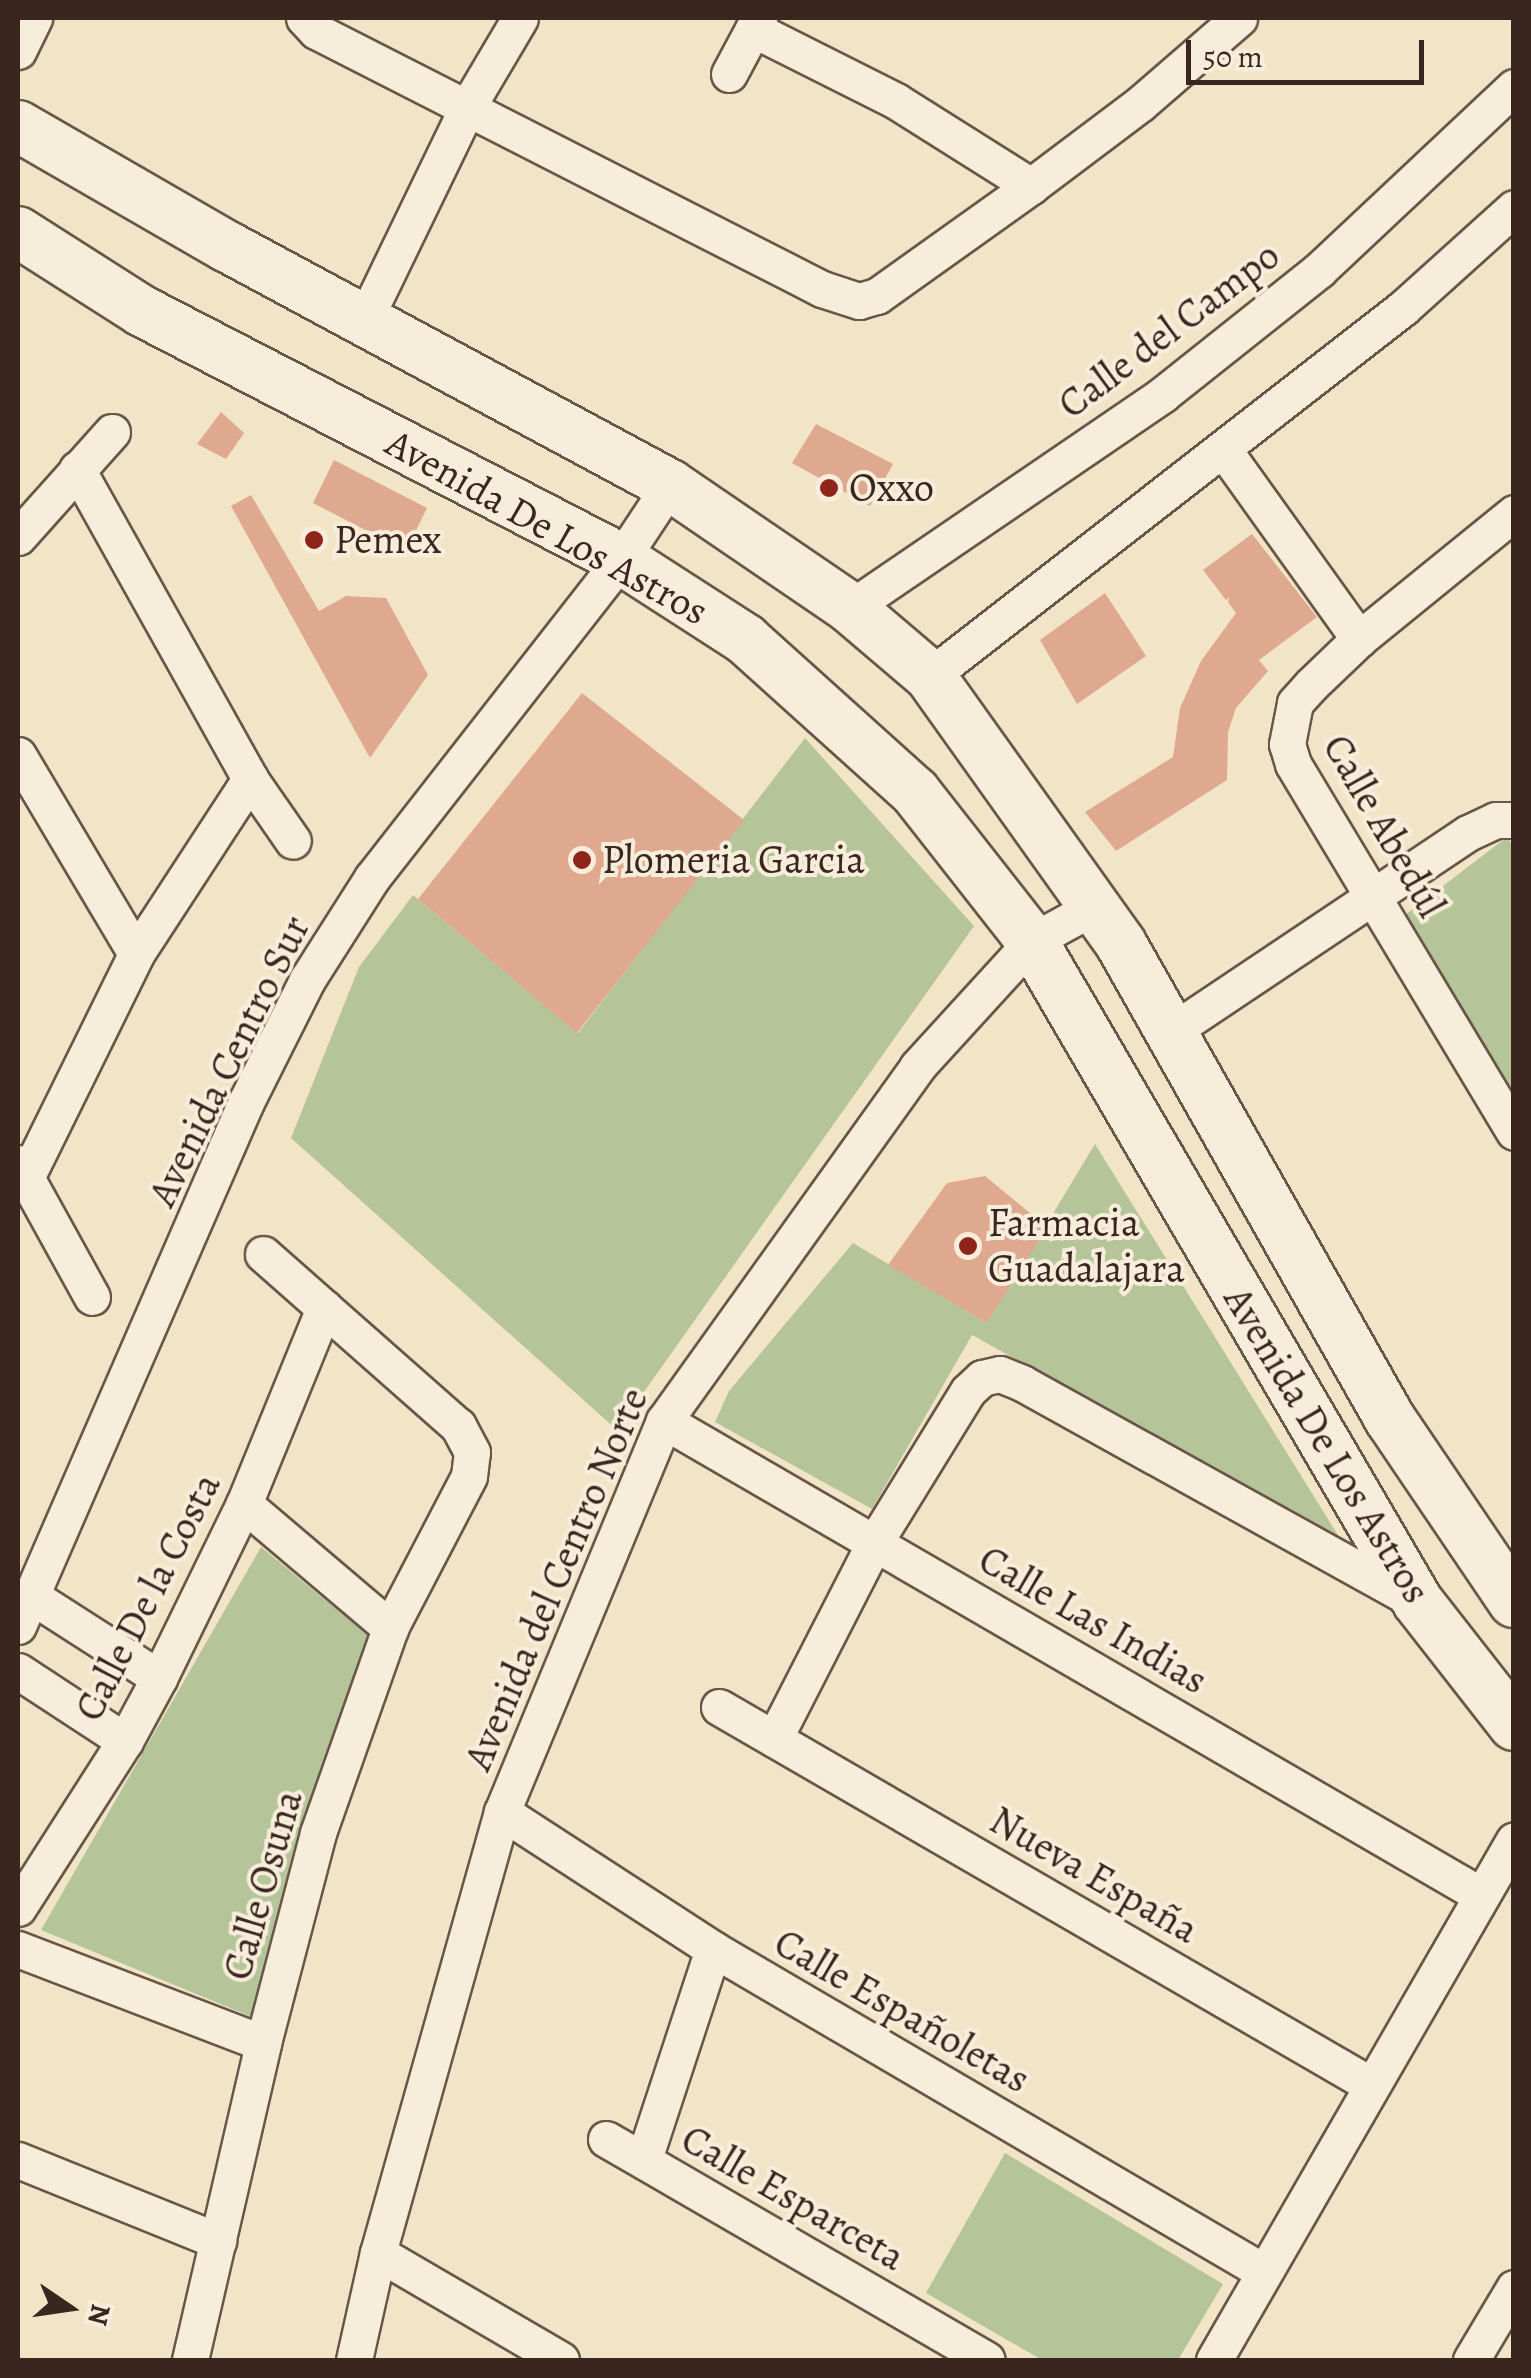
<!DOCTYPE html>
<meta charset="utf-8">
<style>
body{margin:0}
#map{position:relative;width:1531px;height:2378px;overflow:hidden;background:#f2e4c7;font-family:Alegreya,serif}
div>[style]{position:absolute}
.green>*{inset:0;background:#b6c599}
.building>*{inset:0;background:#dea98f}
.roads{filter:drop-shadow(2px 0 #685648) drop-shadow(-2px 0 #685648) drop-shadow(0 2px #685648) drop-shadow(0 -2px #685648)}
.street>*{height:35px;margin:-17.5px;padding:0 17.5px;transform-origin:17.5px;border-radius:17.5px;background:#f7eddb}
.secondary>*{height:50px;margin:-25px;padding:0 25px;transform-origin:25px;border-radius:25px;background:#f7eddb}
.dots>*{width:28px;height:28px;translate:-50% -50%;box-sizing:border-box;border:5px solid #f7eddb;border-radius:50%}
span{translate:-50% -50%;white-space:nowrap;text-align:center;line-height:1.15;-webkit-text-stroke:8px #f7eddb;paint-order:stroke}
.street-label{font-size:40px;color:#3a261e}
.poi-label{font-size:40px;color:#3a261e}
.left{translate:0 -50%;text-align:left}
.frame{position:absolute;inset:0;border:20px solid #3a261e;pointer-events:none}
.north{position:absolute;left:20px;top:2258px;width:100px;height:100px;-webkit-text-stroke:8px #f7eddb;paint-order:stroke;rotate:103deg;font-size:28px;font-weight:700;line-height:40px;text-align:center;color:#3a261e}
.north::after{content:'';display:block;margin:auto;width:35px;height:45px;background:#3a261e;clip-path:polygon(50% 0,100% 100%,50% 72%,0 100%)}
.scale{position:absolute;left:1186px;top:40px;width:238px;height:45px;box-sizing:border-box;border:5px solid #3a261e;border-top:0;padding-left:12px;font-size:30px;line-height:35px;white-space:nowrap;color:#3a261e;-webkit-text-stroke:8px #f7eddb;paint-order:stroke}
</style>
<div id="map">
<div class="green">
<div style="clip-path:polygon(805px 738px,974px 926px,617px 1430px,291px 1138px,359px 967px,413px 895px,578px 1033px)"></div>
<div style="clip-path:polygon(1507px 837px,1513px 846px,1513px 1097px,1405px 915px)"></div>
<div style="clip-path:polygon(1095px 1144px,1341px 1540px,972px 1335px,872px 1509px,715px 1422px,729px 1391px,853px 1243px,987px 1323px)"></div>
<div style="clip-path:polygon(261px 1547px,369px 1636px,252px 2017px,41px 1930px)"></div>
<div style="clip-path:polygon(1005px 2153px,1223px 2284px,1178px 2360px,1042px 2360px,926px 2293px)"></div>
</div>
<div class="building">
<div style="clip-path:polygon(221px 412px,244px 433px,226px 459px,197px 444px)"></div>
<div style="clip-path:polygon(816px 424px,893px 464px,870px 506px,792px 463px)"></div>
<div style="clip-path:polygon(334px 460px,427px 508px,406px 551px,313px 503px)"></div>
<div style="clip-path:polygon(251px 495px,319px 611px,346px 596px,386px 598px,428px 675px,370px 758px,231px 506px)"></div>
<div style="clip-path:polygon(1252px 534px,1317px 617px,1259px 660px,1268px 671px,1236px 708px,1228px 732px,1227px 780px,1116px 851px,1085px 812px,1173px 757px,1180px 708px,1201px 661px,1236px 613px,1228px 602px,1230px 597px,1226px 600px,1203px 570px)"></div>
<div style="clip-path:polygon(1105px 593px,1146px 656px,1077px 704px,1040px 640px)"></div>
<div style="clip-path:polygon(582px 693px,744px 820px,577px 1033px,418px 899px)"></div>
<div style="clip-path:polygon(985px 1176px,1047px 1227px,987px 1323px,888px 1265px,947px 1183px)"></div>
</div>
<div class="roads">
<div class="street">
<div style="left:304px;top:18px;width:18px;rotate:47deg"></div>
<div style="left:316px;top:31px;width:568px;rotate:27.02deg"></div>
<div style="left:822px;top:289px;width:39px;rotate:18deg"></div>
<div style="left:859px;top:301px;width:19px;rotate:-16deg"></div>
<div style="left:877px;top:296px;width:189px;rotate:-35.5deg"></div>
<div style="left:1031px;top:186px;width:138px;rotate:-37deg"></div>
<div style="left:1141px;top:103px;width:130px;rotate:-40.9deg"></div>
<div style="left:753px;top:29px;width:160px;rotate:26.7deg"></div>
<div style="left:896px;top:101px;width:160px;rotate:32.2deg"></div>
<div style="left:18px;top:51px;width:37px;rotate:-64deg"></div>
<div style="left:729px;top:74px;width:64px;rotate:-61.8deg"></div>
<div style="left:365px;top:319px;width:237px;rotate:-64.2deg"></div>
<div style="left:468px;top:106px;width:102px;rotate:-59.4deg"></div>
<div style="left:1223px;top:449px;width:234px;rotate:54.4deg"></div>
<div style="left:77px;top:469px;width:355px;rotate:60.8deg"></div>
<div style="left:250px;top:779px;width:75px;rotate:55.3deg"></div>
<div style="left:1514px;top:513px;width:200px;rotate:140.9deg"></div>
<div style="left:1359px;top:639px;width:66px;rotate:136.2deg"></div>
<div style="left:1311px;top:685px;width:24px;rotate:132deg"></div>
<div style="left:1295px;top:703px;width:42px;rotate:101deg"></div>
<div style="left:1287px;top:744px;width:21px;rotate:73deg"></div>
<div style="left:1293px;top:764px;width:429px;rotate:59deg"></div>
<div style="left:18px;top:537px;width:141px;rotate:-48.2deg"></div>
<div style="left:850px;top:608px;width:378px;rotate:-34.3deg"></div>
<div style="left:1162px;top:395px;width:201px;rotate:-38.5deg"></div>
<div style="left:1319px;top:270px;width:267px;rotate:-43.2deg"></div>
<div style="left:930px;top:676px;width:599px;rotate:-37.88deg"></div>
<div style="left:1403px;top:308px;width:149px;rotate:-42deg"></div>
<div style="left:18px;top:755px;width:231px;rotate:59.3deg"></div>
<div style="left:1172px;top:1031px;width:356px;rotate:-33.8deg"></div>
<div style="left:1468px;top:833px;width:31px;rotate:-25deg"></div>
<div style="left:1496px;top:820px;width:18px"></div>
<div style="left:18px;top:1163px;width:153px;rotate:61.1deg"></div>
<div style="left:26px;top:1178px;width:250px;rotate:-63.8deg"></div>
<div style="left:136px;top:954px;width:209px;rotate:-56.9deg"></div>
<div style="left:664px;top:1421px;width:942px;rotate:30.13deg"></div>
<div style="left:244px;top:1504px;width:192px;rotate:40.3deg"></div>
<div style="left:33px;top:1597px;width:150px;rotate:32.7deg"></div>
<div style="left:18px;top:1626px;width:571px;rotate:-66.49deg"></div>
<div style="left:246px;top:1102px;width:136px;rotate:-63.4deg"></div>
<div style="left:307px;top:980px;width:121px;rotate:-57.5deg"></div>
<div style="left:372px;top:878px;width:405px;rotate:-52deg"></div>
<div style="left:621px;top:559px;width:89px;rotate:-56.5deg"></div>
<div style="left:18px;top:1671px;width:128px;rotate:33.2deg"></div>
<div style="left:719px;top:1707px;width:754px;rotate:30.1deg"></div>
<div style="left:774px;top:1739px;width:221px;rotate:-62.9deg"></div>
<div style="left:875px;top:1542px;width:177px;rotate:-58.4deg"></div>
<div style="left:968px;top:1391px;width:19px;rotate:-43deg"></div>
<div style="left:982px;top:1378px;width:18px;rotate:-13deg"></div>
<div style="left:1000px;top:1374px;width:24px;rotate:22deg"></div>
<div style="left:1022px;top:1383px;width:452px;rotate:29deg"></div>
<div style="left:502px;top:1812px;width:252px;rotate:33deg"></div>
<div style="left:713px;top:1949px;width:639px;rotate:30.38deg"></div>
<div style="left:18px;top:1908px;width:198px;rotate:-57.4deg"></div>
<div style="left:125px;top:1741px;width:72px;rotate:-61.6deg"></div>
<div style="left:159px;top:1678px;width:194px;rotate:-64deg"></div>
<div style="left:244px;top:1504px;width:212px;rotate:-67.8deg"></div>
<div style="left:18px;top:1949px;width:262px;rotate:21deg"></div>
<div style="left:606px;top:2139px;width:440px;rotate:30.1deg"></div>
<div style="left:644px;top:2159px;width:221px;rotate:-71.8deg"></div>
<div style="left:18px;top:2160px;width:216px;rotate:22deg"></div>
<div style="left:378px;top:2253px;width:212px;rotate:30.3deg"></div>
<div style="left:190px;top:2360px;width:325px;rotate:-77deg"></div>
<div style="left:263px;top:2043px;width:217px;rotate:-75.3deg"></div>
<div style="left:318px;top:1833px;width:217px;rotate:-70.6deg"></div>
<div style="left:390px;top:1628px;width:171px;rotate:-62.5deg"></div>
<div style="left:469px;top:1476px;width:24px;rotate:-83deg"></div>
<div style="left:472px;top:1452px;width:30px;rotate:-118deg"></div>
<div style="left:458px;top:1426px;width:260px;rotate:-138.6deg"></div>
<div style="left:354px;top:2360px;width:110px;rotate:-77.4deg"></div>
<div style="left:378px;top:2253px;width:458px;rotate:-74.3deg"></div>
<div style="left:502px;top:1812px;width:423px;rotate:-67.5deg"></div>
<div style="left:664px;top:1421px;width:435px;rotate:-54.4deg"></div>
<div style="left:917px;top:1067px;width:171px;rotate:-47.6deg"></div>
<div style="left:1032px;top:941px;width:71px;rotate:-28.7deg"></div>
<div style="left:1214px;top:2360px;width:600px;rotate:-60.02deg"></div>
<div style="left:1471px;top:2360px;width:84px;rotate:-59.2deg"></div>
</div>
<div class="secondary">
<div style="left:18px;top:126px;width:242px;rotate:30deg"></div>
<div style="left:228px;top:247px;width:502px;rotate:28.3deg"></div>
<div style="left:670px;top:485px;width:218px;rotate:34.3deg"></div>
<div style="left:850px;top:608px;width:105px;rotate:40.4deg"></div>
<div style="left:930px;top:676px;width:329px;rotate:54.5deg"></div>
<div style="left:1121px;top:944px;width:546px;rotate:60.48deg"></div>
<div style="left:1390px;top:1419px;width:221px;rotate:55.9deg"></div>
<div style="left:18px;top:232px;width:147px;rotate:32.5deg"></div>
<div style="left:142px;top:311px;width:539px;rotate:27.37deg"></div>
<div style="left:621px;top:559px;width:148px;rotate:32.8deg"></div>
<div style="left:745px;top:639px;width:229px;rotate:42deg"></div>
<div style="left:915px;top:792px;width:189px;rotate:51.9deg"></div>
<div style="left:1032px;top:941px;width:765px;rotate:59.72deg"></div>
<div style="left:1418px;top:1602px;width:156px;rotate:52deg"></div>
</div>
</div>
<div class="dots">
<div style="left:829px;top:488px;background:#8f2418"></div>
<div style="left:314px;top:540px;background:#8f2418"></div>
<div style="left:582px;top:860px;background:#8f2418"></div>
<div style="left:968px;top:1246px;background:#8f2418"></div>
</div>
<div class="street-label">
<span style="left:1169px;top:330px;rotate:-37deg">Calle del Campo</span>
<span style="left:547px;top:527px;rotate:29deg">Avenida De Los Astros</span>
<span style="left:1384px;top:826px;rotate:60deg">Calle Abedúl</span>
<span style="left:229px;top:1061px;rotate:-64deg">Avenida Centro Sur</span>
<span style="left:1327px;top:1445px;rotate:59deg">Avenida De Los Astros</span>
<span style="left:556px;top:1579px;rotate:-67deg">Avenida del Centro Norte</span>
<span style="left:148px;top:1597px;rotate:-63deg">Calle De la Costa</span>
<span style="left:1093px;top:1620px;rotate:30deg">Calle Las Indias</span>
<span style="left:1094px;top:1875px;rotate:30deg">Nueva España</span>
<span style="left:263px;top:1885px;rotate:-74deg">Calle Osuna</span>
<span style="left:902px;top:2011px;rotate:30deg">Calle Españoletas</span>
<span style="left:793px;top:2198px;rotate:30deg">Calle Esparceta</span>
</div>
<div class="poi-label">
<span class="left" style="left:849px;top:488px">Oxxo</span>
<span class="left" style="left:334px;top:540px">Pemex</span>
<span class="left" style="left:602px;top:860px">Plomeria Garcia</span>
<span class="left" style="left:988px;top:1246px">Farmacia<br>Guadalajara</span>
</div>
<div class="frame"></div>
<div class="north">N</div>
<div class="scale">50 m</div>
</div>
